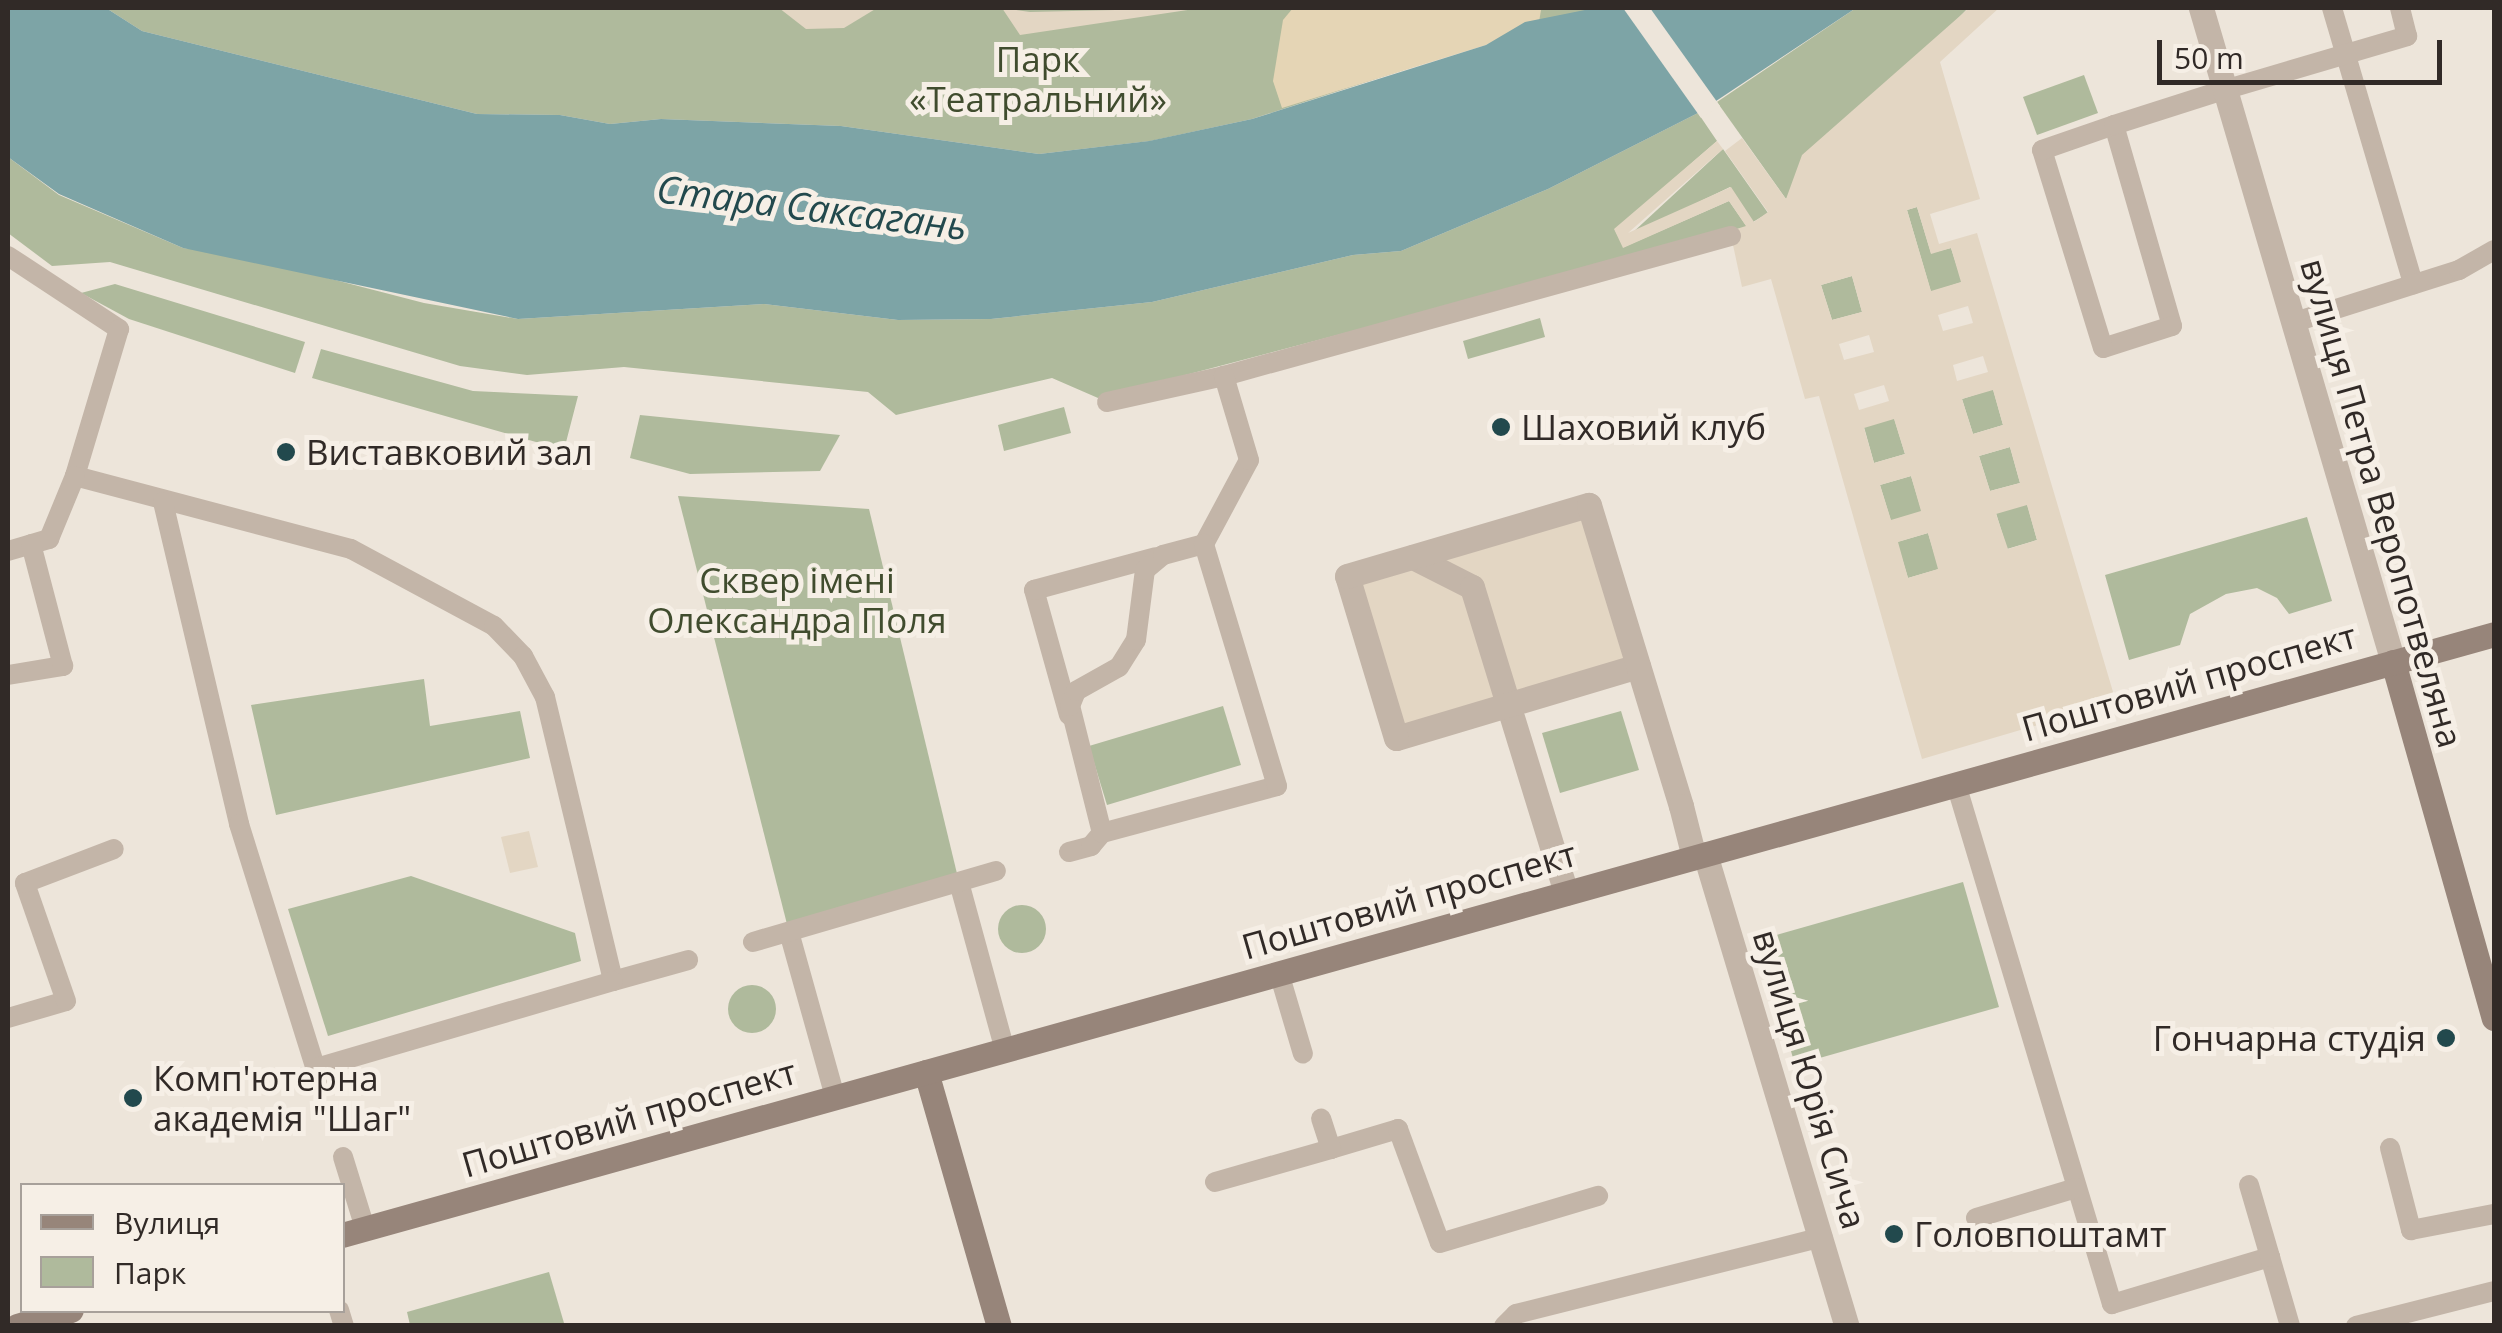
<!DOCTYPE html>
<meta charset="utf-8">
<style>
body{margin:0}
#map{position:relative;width:2502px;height:1333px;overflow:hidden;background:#ede5da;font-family:"Open Sans",sans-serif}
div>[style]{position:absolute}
.green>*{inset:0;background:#afba9c}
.round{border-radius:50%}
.sand>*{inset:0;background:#e5d5b5}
.plaza>*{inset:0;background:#e3d6c3}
.water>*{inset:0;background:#7da4a6}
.pier>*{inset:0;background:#ede5da}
.lane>*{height:20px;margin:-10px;padding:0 10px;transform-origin:10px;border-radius:10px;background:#c3b5a8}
.street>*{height:25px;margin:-12.5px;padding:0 12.5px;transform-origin:12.5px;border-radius:12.5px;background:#c3b5a8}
.secondary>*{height:25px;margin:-12.5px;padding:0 12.5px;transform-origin:12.5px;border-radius:12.5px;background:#97857a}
.dots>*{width:28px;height:28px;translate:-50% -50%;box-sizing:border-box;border:5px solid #f6efe6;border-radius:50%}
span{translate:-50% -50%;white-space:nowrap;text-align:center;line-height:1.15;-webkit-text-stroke:10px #f6efe6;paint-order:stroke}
.park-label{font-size:35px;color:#404c2e}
.poi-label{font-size:35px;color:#312a27}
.left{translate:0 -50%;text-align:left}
.right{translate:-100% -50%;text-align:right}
.street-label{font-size:35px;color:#312a27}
.water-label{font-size:38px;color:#22494d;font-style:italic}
.frame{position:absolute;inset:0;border:10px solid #312a27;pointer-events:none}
.legend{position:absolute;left:20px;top:1183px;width:325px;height:130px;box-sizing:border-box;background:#f6efe6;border:2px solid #a7a09a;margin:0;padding:12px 18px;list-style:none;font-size:30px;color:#312a27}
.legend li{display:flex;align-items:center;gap:20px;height:50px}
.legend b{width:50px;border:2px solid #a7a09a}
.scale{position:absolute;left:2157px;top:40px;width:285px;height:45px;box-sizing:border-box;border:5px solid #312a27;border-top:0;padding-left:12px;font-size:30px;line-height:35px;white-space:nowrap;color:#312a27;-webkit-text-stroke:8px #f6efe6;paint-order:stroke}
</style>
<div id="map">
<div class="green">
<div style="clip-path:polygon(106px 8px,1595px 8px,1252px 119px,1150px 141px,1039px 154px,841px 126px,661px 119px,610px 124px,560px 115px,477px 114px,142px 31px)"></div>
<div style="clip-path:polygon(1856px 8px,1968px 8px,1786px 199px,1717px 102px)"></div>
<div style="clip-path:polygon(2084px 75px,2098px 113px,2037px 135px,2023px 97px)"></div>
<div style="clip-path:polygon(1698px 113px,1717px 141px,1615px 230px,1624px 247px,1729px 201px,1747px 227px,1098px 398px,1052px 378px,896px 415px,868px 392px,624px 367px,527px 375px,460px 366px,110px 262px,52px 266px,8px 233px,8px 157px,59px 195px,183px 248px,239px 255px,424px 303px,518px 319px,764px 304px,898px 320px,991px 319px,1152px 302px,1353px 255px,1401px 251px,1548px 189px)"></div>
<div style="clip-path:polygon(1723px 149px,1768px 213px,1753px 222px,1730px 187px,1630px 235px)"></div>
<div style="clip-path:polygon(1917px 207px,1931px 253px,1951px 248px,1962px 282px,1931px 292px,1907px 210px)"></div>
<div style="clip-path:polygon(1852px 276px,1862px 312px,1832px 320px,1821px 285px)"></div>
<div style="clip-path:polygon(115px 284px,305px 342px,295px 373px,129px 319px,81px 293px)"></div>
<div style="clip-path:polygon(1540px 318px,1545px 337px,1468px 359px,1463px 341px)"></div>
<div style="clip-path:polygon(321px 349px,473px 391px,578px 396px,564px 450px,312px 378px)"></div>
<div style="clip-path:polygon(1993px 389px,2003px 425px,1973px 434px,1962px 399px)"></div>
<div style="clip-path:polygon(1064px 407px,1071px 433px,1004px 451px,998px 425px)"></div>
<div style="clip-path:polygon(640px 415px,840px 435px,820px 471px,690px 474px,630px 458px)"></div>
<div style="clip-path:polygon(1894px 418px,1905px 454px,1874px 463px,1864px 427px)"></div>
<div style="clip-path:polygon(2010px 447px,2020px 483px,1990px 491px,1979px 456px)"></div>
<div style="clip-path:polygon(1911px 476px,1922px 512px,1891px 521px,1880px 485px)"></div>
<div style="clip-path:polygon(678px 496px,869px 509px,960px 886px,789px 932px)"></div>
<div style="clip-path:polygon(2027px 504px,2037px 540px,2007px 549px,1996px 513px)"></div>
<div style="clip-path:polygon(2307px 517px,2332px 601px,2289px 614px,2277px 598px,2257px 588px,2226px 594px,2190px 614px,2180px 645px,2129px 660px,2105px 575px)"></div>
<div style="clip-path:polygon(1928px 533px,1939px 569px,1908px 578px,1897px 542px)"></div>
<div style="clip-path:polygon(424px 679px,430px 726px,520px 711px,530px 758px,276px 815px,251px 705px)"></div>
<div style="clip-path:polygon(1223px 706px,1241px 765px,1107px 805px,1089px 746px)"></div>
<div style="clip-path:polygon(1621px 711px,1639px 770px,1560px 793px,1542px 733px)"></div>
<div style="clip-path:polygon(411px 876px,575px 933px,581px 961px,328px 1036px,288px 909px)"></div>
<div style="clip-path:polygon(1963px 882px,1999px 1007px,1795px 1065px,1759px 940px)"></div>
<div class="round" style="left:998px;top:905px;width:48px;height:48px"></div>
<div class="round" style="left:728px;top:985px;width:48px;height:48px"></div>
<div style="clip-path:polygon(549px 1272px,564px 1323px,410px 1325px,407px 1312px)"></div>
</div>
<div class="sand">
<div style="clip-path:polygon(1293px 8px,1540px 8px,1541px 10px,1539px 22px,1486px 45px,1282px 108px,1273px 81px,1283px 20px)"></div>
</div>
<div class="plaza">
<div style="clip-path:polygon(779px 8px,877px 8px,844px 28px,806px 29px)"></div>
<div style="clip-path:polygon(1002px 8px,1030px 12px,1201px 8px,1020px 35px)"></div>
<div style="clip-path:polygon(evenodd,1969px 8px,1999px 8px,1940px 62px,1980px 199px,1930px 214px,1939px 244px,1977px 233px,2116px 702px,1922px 759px,1819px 396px,1805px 399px,1771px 279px,1742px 287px,1730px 231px,1746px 226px,1729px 201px,1623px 248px,1614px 229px,1717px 141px,1723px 149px,1628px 233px,1731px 187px,1754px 222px,1768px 212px,1725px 151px,1742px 138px,1786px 199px,1802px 155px,1969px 8px,1917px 207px,1931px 254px,1951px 248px,1961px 282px,1931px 291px,1907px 210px,1917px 207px,1969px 8px,1852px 276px,1862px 312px,1832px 320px,1821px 285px,1852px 276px,1969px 8px,1968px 306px,1973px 323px,1943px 331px,1938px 315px,1968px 306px,1969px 8px,1869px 335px,1874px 352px,1844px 360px,1839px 344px,1869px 335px,1969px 8px,1983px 356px,1988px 372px,1957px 381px,1953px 365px,1983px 356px,1969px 8px,1884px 385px,1889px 401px,1859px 410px,1854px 394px,1884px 385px,1969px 8px,1993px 390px,2003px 425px,1973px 434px,1962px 399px,1993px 390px,1969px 8px,1894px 419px,1905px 454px,1874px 463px,1864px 428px,1894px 419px,1969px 8px,2010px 447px,2020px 483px,1990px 491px,1979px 456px,2010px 447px,1969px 8px,1911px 476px,1921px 511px,1891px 520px,1880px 485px,1911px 476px,1969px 8px,2027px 505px,2037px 540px,2008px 549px,1996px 514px,2027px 505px,1969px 8px,1928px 533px,1938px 569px,1908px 578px,1898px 542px,1928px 533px)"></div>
<div style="clip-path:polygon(1587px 513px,1633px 666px,1397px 734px,1353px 581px)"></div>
<div style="clip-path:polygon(529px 831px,538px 867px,510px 873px,501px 837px)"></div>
</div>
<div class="water">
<div style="clip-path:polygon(8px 8px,106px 8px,142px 31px,477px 114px,560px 115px,610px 124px,661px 119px,841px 126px,1039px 154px,1149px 141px,1252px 119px,1486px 45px,1525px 22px,1595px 8px,1856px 8px,1698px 113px,1548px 189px,1401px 251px,1353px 255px,1152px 302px,991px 319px,898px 320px,764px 304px,518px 319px,183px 248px,59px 194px,8px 157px)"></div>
</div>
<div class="pier">
<div style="clip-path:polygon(1623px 8px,1650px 8px,1720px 106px,1701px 118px)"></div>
</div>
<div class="lane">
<div style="left:2332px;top:8px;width:288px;rotate:73.6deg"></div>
<div style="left:2114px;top:125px;width:209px;rotate:73.9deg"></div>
<div style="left:2172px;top:326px;width:72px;rotate:162.3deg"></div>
<div style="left:2103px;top:348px;width:207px;rotate:-107.1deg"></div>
<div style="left:2042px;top:150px;width:76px;rotate:-19.1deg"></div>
<div style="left:2114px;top:125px;width:115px;rotate:-17.7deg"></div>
<div style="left:2224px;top:90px;width:191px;rotate:-16.4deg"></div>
<div style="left:2407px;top:36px;width:29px;rotate:-104deg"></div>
<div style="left:8px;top:256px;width:133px;rotate:33.3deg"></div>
<div style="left:119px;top:329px;width:153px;rotate:106.7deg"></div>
<div style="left:75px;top:476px;width:285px;rotate:14.8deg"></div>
<div style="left:351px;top:549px;width:162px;rotate:28.3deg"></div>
<div style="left:494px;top:626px;width:42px;rotate:46deg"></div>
<div style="left:523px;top:656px;width:47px;rotate:61.8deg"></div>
<div style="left:545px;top:697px;width:292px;rotate:76.5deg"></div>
<div style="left:613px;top:981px;width:78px;rotate:-15.6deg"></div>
<div style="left:2295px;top:322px;width:172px;rotate:-17.6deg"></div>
<div style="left:2459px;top:270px;width:40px;rotate:-29.7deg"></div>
<div style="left:1107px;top:402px;width:120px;rotate:-12.5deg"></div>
<div style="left:1224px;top:376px;width:526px;rotate:-15.44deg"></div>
<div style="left:163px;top:502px;width:331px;rotate:76.7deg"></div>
<div style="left:239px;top:824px;width:274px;rotate:72.6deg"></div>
<div style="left:8px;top:551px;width:43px;rotate:-16.3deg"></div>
<div style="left:49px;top:539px;width:68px;rotate:-67.6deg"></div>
<div style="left:8px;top:675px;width:56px;rotate:-9.3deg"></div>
<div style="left:63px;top:666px;width:126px;rotate:-104.7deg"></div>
<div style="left:1069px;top:715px;width:130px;rotate:-105.6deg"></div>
<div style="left:1034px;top:590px;width:126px;rotate:-15.1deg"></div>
<div style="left:1956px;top:784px;width:543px;rotate:73.3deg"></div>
<div style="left:2112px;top:1304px;width:165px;rotate:-16.6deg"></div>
<div style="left:2270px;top:1257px;width:72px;rotate:73.8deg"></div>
<div style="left:1102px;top:833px;width:131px;rotate:-104.1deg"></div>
<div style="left:1070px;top:706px;width:16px;rotate:-68deg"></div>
<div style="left:1076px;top:691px;width:49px;rotate:-29.2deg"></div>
<div style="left:1119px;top:667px;width:32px;rotate:-58deg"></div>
<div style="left:1136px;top:640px;width:71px;rotate:-82.7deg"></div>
<div style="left:1145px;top:570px;width:23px;rotate:-40deg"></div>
<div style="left:1163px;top:555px;width:42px;rotate:-15deg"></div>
<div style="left:1204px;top:544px;width:95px;rotate:-61.8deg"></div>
<div style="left:1249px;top:460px;width:88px;rotate:-106.6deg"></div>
<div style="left:1069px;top:852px;width:23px;rotate:-15deg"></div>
<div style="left:1091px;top:846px;width:17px;rotate:-50deg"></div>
<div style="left:1102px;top:833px;width:181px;rotate:-15deg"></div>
<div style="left:1277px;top:786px;width:253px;rotate:-106.8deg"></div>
<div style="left:960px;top:886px;width:170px;rotate:74.7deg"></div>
<div style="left:789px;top:932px;width:171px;rotate:74.4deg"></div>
<div style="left:753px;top:942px;width:253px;rotate:-16.3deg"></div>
<div style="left:1279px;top:973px;width:84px;rotate:73.5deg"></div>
<div style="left:8px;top:1018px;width:60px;rotate:-16.3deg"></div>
<div style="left:66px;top:1001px;width:125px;rotate:-109.2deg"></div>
<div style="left:25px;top:883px;width:95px;rotate:-20.9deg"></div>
<div style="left:316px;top:1068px;width:309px;rotate:-16.3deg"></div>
<div style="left:2390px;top:1148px;width:85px;rotate:75.6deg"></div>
<div style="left:2411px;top:1230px;width:85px;rotate:-10.9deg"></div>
<div style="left:1331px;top:1149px;width:70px;rotate:-16.6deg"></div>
<div style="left:1398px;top:1129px;width:121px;rotate:69.8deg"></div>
<div style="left:1440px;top:1243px;width:165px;rotate:-16.6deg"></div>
<div style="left:343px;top:1157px;width:74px;rotate:72.8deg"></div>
<div style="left:1215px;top:1182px;width:121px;rotate:-15.9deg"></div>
<div style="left:1331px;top:1149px;width:32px;rotate:-108deg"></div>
<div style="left:2249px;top:1185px;width:75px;rotate:73.7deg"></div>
<div style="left:1976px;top:1218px;width:104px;rotate:-16.7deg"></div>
<div style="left:339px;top:1310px;width:17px;rotate:73deg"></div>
<div style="left:1504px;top:1326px;width:17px;rotate:-45deg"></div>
<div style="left:1516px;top:1314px;width:316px;rotate:-14.1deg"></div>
<div style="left:2356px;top:1326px;width:142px;rotate:-14.2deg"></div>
</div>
<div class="street">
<div style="left:2201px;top:8px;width:682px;rotate:73.64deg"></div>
<div style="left:1413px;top:557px;width:66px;rotate:27deg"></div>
<div style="left:1472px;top:587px;width:320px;rotate:72.9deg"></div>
<div style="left:1638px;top:666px;width:252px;rotate:163.4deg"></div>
<div style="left:1396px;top:738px;width:169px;rotate:-106.8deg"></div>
<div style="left:1347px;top:576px;width:252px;rotate:-16.4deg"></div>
<div style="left:1589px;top:505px;width:315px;rotate:73deg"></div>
<div style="left:1681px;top:806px;width:53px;rotate:75.7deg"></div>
<div style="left:1705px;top:854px;width:493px;rotate:73.3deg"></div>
</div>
<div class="secondary">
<div style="left:2393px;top:662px;width:370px;rotate:74.2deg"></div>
<div style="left:926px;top:1072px;width:264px;rotate:74deg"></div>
<div style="left:342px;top:1235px;width:2234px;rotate:-15.6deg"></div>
<div style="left:17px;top:1326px;width:56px;rotate:-16.5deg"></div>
</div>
<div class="dots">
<div style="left:1501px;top:427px;background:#22494d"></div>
<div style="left:286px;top:452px;background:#22494d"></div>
<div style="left:2446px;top:1038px;background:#22494d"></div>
<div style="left:133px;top:1098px;background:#22494d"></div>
<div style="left:1894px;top:1234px;background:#22494d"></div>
</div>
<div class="park-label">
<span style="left:1038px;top:79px">Парк<br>«Театральний»</span>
<span style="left:797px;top:600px">Сквер імені<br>Олександра Поля</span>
</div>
<div class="poi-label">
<span class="left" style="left:1521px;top:427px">Шаховий клуб</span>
<span class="left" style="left:306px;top:452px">Виставковий зал</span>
<span class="right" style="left:2426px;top:1038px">Гончарна студія</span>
<span class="left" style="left:153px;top:1098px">Комп'ютерна<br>академія "Шаг"</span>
<span class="left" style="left:1914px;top:1234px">Головпоштамт</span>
</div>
<div class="street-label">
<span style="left:2382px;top:503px;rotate:74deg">вулиця Петра Веропотвеляна</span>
<span style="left:2189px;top:682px;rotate:-16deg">Поштовий проспект</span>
<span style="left:1409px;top:900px;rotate:-16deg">Поштовий проспект</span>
<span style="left:1810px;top:1079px;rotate:73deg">вулиця Юрія Сича</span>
<span style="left:629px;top:1118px;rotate:-16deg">Поштовий проспект</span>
</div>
<div class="water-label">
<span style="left:812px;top:207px;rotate:7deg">Стара Саксагань</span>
</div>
<div class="frame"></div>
<ul class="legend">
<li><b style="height:12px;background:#97857a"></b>Вулиця</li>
<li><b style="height:28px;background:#afba9c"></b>Парк</li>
</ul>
<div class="scale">50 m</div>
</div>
